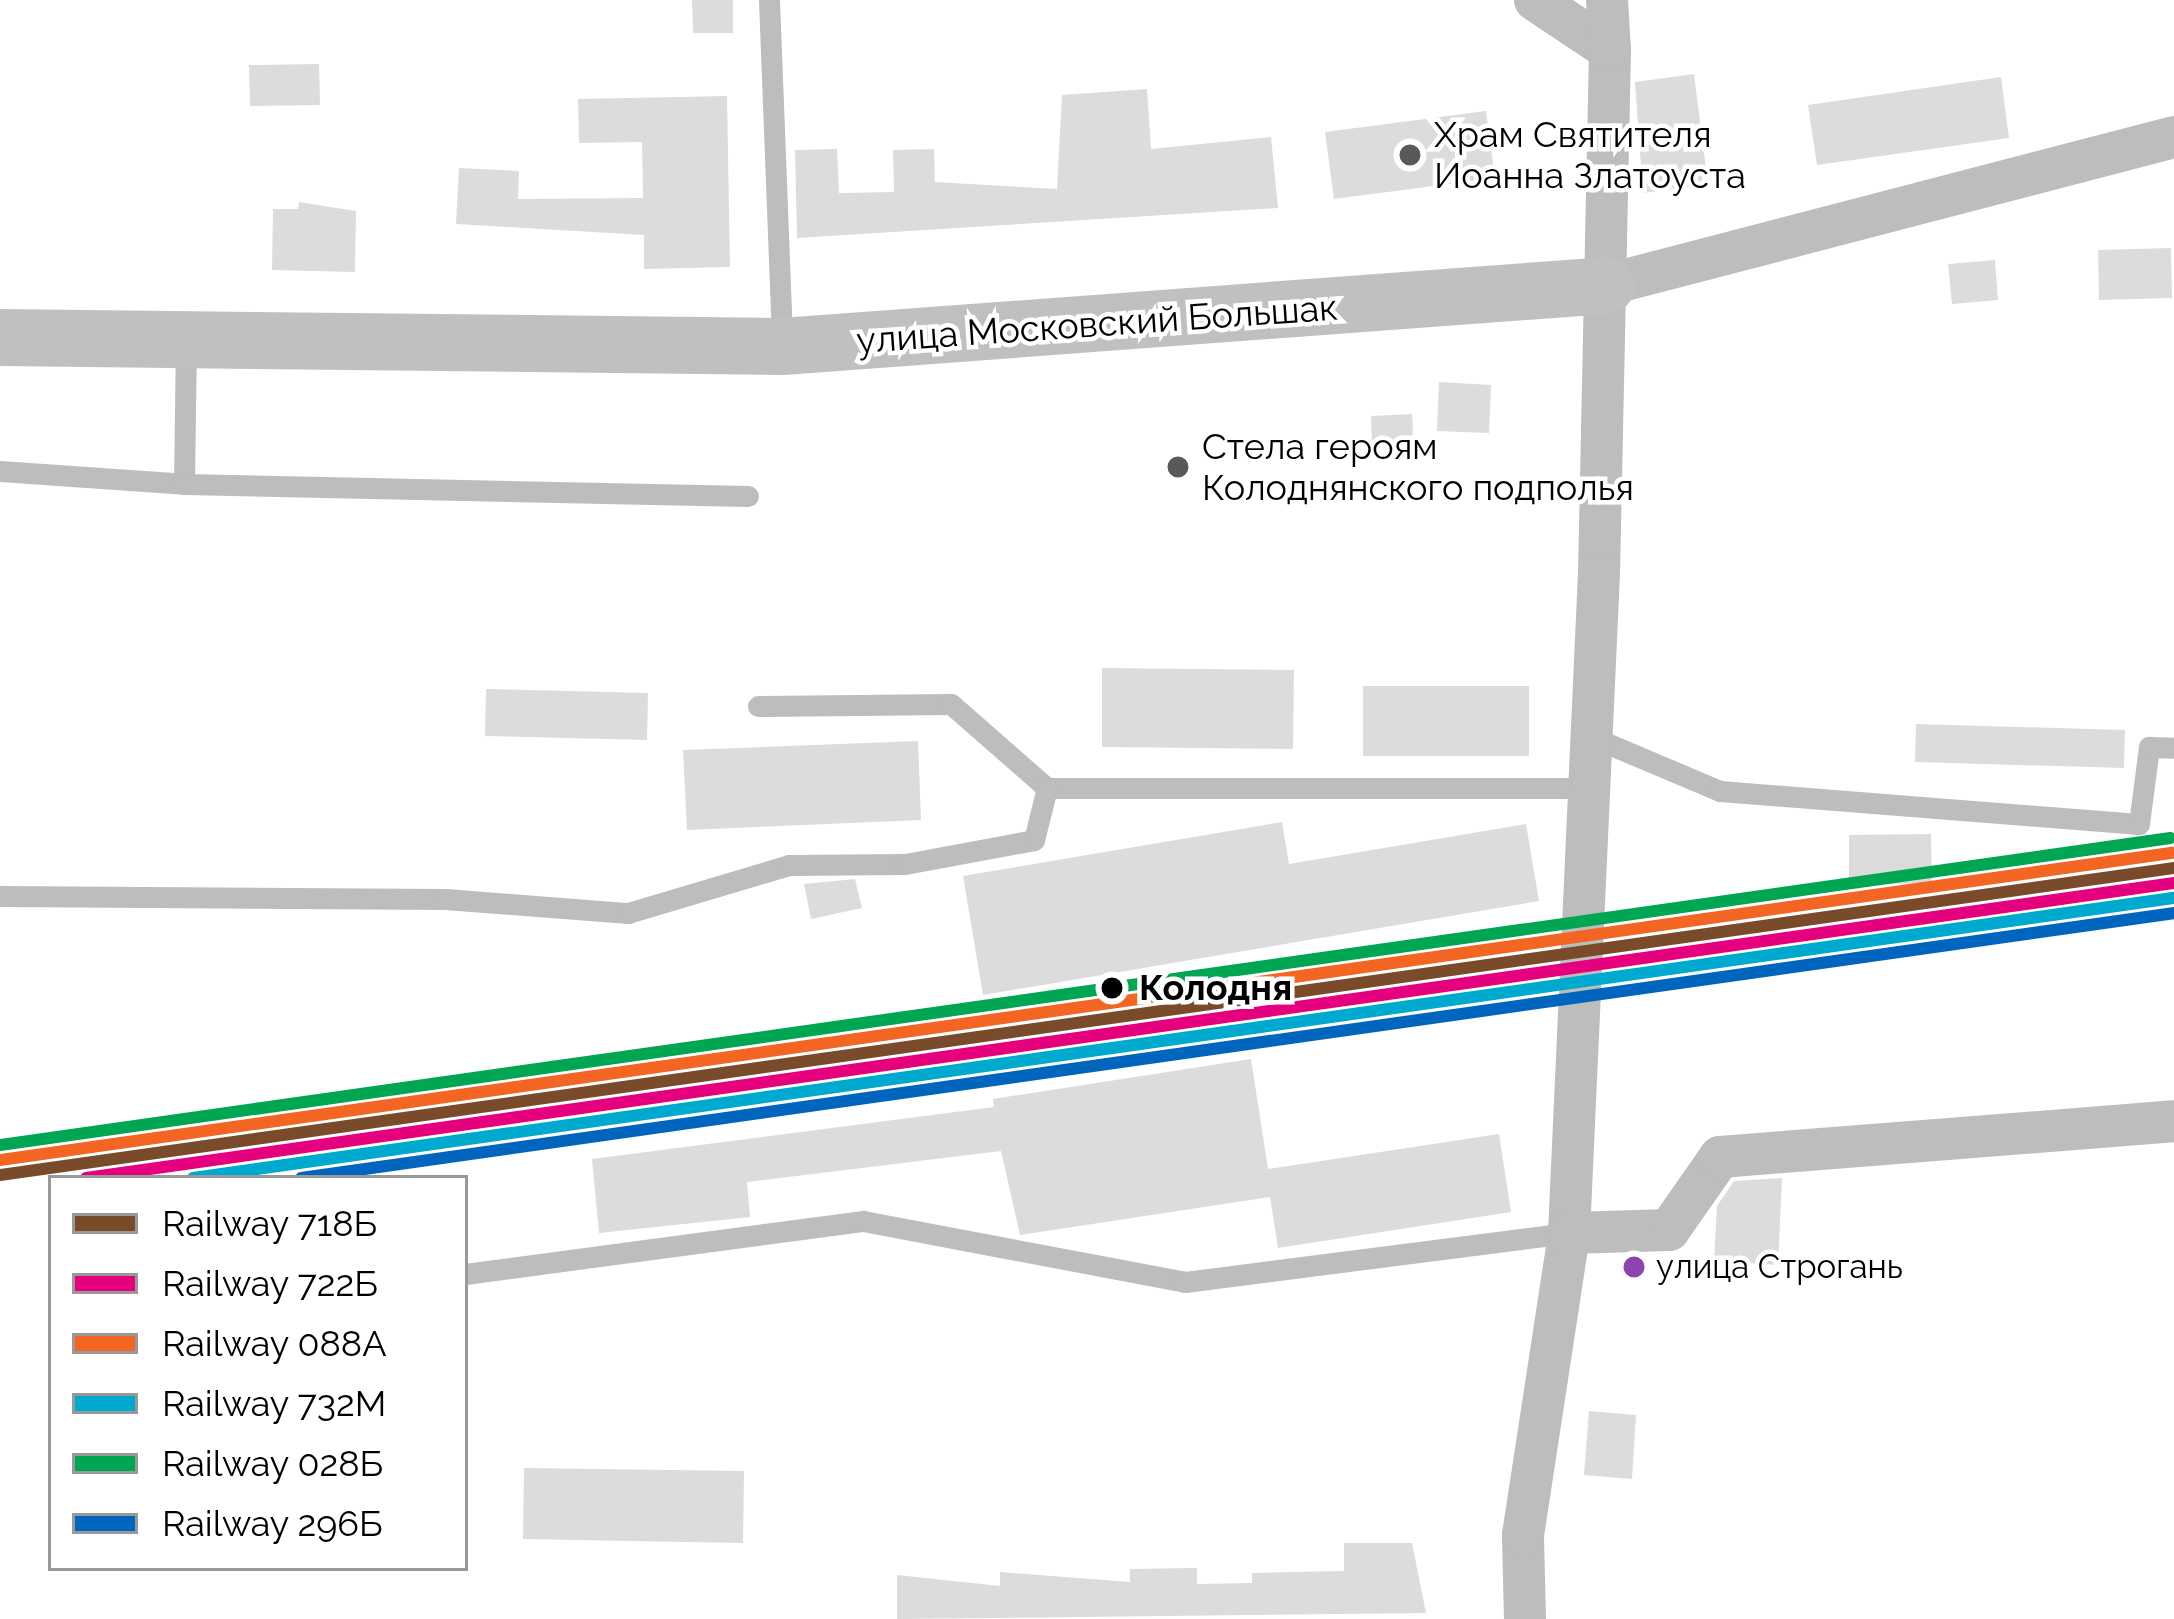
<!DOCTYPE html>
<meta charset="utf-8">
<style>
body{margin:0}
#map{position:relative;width:2174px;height:1619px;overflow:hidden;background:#fff;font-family:Raleway,sans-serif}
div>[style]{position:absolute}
.building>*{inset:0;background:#dcdcdc}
.lane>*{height:21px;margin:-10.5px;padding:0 10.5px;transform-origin:10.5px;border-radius:10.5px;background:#bdbdbd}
.street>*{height:42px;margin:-21px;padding:0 21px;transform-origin:21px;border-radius:21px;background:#bdbdbd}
.secondary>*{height:57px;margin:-28.5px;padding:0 28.5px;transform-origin:28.5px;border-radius:28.5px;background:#c0c0c0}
.rail-1>*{height:12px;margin:-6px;padding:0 6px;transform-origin:6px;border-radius:6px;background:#7a4b2a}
.rail-2>*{height:12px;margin:-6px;padding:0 6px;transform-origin:6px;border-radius:6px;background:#e5007d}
.rail-3>*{height:12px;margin:-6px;padding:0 6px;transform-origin:6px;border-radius:6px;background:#f26522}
.rail-4>*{height:12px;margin:-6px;padding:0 6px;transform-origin:6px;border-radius:6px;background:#00a9ce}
.rail-5>*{height:12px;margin:-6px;padding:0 6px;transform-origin:6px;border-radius:6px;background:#00a651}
.rail-6>*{height:12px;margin:-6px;padding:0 6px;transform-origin:6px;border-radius:6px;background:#0065bd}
.dots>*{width:33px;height:33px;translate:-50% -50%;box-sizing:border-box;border:6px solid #fff;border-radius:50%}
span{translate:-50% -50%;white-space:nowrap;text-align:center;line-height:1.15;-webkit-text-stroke:9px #fff;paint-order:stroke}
.bus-label{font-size:33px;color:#000}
.left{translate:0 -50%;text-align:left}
.poi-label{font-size:36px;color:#000}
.street-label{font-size:36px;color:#000}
.stop-label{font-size:36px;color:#000;font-weight:700}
.legend{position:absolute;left:48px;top:1175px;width:420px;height:396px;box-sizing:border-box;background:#fff;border:3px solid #999;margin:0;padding:15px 21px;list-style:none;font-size:36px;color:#000}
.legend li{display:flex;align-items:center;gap:24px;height:60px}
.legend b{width:60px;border:3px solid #999}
</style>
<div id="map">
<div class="building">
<div style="clip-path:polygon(692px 0,733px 0,733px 33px,693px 33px)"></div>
<div style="clip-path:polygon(319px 64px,320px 105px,250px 106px,249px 65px)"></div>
<div style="clip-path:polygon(1694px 74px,1708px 185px,1643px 193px,1635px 82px)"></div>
<div style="clip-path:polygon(2001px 77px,2009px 138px,1817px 165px,1808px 105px)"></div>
<div style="clip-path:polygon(1147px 89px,1151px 149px,1271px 137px,1278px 208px,797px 238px,795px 150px,837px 149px,839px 193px,894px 192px,893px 150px,934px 149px,935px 182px,1057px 189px,1062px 95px)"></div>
<div style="clip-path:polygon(727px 96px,730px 267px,644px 269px,644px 235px,456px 224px,459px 168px,519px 171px,518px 199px,643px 198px,642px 142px,579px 143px,578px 99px)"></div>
<div style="clip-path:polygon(1486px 111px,1495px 178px,1334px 199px,1325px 132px)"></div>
<div style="clip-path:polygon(299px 202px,356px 211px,355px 272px,272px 270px,273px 209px,298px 209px)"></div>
<div style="clip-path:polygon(2171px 248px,2172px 298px,2099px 300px,2098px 250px)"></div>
<div style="clip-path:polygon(1995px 260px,1998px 300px,1952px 304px,1948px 264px)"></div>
<div style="clip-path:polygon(1439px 382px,1491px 385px,1489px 433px,1437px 431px)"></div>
<div style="clip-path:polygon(1412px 414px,1414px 442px,1372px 444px,1371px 416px)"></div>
<div style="clip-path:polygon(1102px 668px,1294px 670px,1293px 749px,1102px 747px)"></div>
<div style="clip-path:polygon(1363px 686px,1529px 686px,1529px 756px,1363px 756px)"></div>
<div style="clip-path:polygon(486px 689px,648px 693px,647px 740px,485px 736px)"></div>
<div style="clip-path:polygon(1916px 724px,2125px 730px,2124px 768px,1915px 762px)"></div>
<div style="clip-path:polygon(918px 741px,921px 820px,687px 830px,683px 750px)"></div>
<div style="clip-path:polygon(1282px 822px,1289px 864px,1526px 824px,1539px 901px,983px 995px,963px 876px)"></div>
<div style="clip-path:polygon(1931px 834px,1932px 883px,1849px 885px,1849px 835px)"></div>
<div style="clip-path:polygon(855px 879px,862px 908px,811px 919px,804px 884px)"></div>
<div style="clip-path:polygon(1251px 1059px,1268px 1169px,1499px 1134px,1511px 1212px,1278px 1248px,1270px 1197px,1020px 1235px,1001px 1151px,747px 1182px,750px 1217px,599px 1233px,592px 1159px,994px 1107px,993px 1099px)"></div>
<div style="clip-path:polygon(1782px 1178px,1778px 1265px,1714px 1261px,1717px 1206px,1734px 1181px)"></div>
<div style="clip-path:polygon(1589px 1411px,1636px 1415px,1632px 1479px,1584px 1475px)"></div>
<div style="clip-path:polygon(524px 1468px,744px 1471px,743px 1543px,523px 1539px)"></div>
<div style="clip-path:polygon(1344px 1543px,1412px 1543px,1426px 1613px,897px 1619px,897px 1575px,1000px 1586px,1000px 1572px,1130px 1582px,1130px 1569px,1197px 1568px,1197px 1584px,1252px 1583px,1252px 1573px,1344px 1571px)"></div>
</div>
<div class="lane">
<div style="left:769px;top:0;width:345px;rotate:87.8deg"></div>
<div style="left:0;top:471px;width:184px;rotate:4deg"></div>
<div style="left:184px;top:484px;width:144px;rotate:-89.2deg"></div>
<div style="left:184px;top:484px;width:564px;rotate:1.22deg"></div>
<div style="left:758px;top:706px;width:193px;rotate:-0.6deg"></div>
<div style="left:951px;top:704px;width:128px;rotate:41.2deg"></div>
<div style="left:1047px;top:788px;width:542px"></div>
<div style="left:1592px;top:737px;width:139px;rotate:22.9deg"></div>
<div style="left:1720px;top:791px;width:420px;rotate:4.5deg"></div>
<div style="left:2139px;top:824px;width:78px;rotate:-82.6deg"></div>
<div style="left:2149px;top:747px;width:25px;rotate:2deg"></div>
<div style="left:0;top:896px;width:445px;rotate:0.4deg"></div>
<div style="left:445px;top:899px;width:184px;rotate:4.4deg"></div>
<div style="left:628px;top:913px;width:168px;rotate:-16.6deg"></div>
<div style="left:789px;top:865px;width:116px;rotate:-0.5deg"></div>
<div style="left:905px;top:864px;width:131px;rotate:-10.5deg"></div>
<div style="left:1034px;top:840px;width:54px;rotate:-76deg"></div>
<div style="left:465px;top:1274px;width:402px;rotate:-7.6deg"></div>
<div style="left:863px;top:1221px;width:328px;rotate:10.7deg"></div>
<div style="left:1185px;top:1282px;width:387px;rotate:-7.3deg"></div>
</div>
<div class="street">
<div style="left:1535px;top:0;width:90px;rotate:33.7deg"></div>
<div style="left:1610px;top:50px;width:523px;rotate:91.2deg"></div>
<div style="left:1599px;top:573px;width:661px;rotate:92.6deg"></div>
<div style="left:1607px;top:0;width:50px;rotate:86.6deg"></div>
<div style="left:1606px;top:285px;width:587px;rotate:-14.6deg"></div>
<div style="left:1525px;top:1619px;width:84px;rotate:-91.4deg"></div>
<div style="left:1523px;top:1535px;width:305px;rotate:-81.3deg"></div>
<div style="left:1569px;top:1233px;width:100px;rotate:-1.7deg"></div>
<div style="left:1669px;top:1230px;width:89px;rotate:-55.1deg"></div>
<div style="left:1720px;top:1157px;width:455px;rotate:-4.5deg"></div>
</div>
<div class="secondary">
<div style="left:0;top:337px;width:782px;rotate:0.66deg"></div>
<div style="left:782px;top:346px;width:826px;rotate:-4.23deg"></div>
</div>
<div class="rail-1">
<div style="left:0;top:1175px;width:2196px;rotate:-8.04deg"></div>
</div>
<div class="rail-2">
<div style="left:86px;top:1178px;width:2109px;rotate:-8.04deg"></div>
</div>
<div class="rail-3">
<div style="left:0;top:1160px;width:2194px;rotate:-8.05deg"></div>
</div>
<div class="rail-4">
<div style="left:193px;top:1178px;width:2001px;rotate:-8.05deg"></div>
</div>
<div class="rail-5">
<div style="left:0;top:1145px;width:2192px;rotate:-8.05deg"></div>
</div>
<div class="rail-6">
<div style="left:301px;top:1178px;width:1892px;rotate:-8.05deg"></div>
</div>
<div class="dots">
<div style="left:1410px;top:155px;background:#595959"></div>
<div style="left:1178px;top:467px;background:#595959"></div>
<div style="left:1112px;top:988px;background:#000"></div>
<div style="left:1634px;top:1267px;background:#8e44ad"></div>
</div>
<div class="bus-label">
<span class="left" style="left:1656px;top:1267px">улица Строгань</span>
</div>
<div class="poi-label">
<span class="left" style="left:1434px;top:155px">Храм Святителя<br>Иоанна Златоуста</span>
<span class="left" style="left:1202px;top:467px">Стела героям<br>Колоднянского подполья</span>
</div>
<div class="street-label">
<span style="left:1097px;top:324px;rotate:-4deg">улица Московский Большак</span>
</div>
<div class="stop-label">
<span class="left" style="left:1139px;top:988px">Колодня</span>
</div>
<ul class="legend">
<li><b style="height:15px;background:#7a4b2a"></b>Railway 718Б</li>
<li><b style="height:15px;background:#e5007d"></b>Railway 722Б</li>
<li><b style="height:15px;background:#f26522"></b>Railway 088А</li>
<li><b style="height:15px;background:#00a9ce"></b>Railway 732М</li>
<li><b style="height:15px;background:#00a651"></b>Railway 028Б</li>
<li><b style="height:15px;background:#0065bd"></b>Railway 296Б</li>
</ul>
</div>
